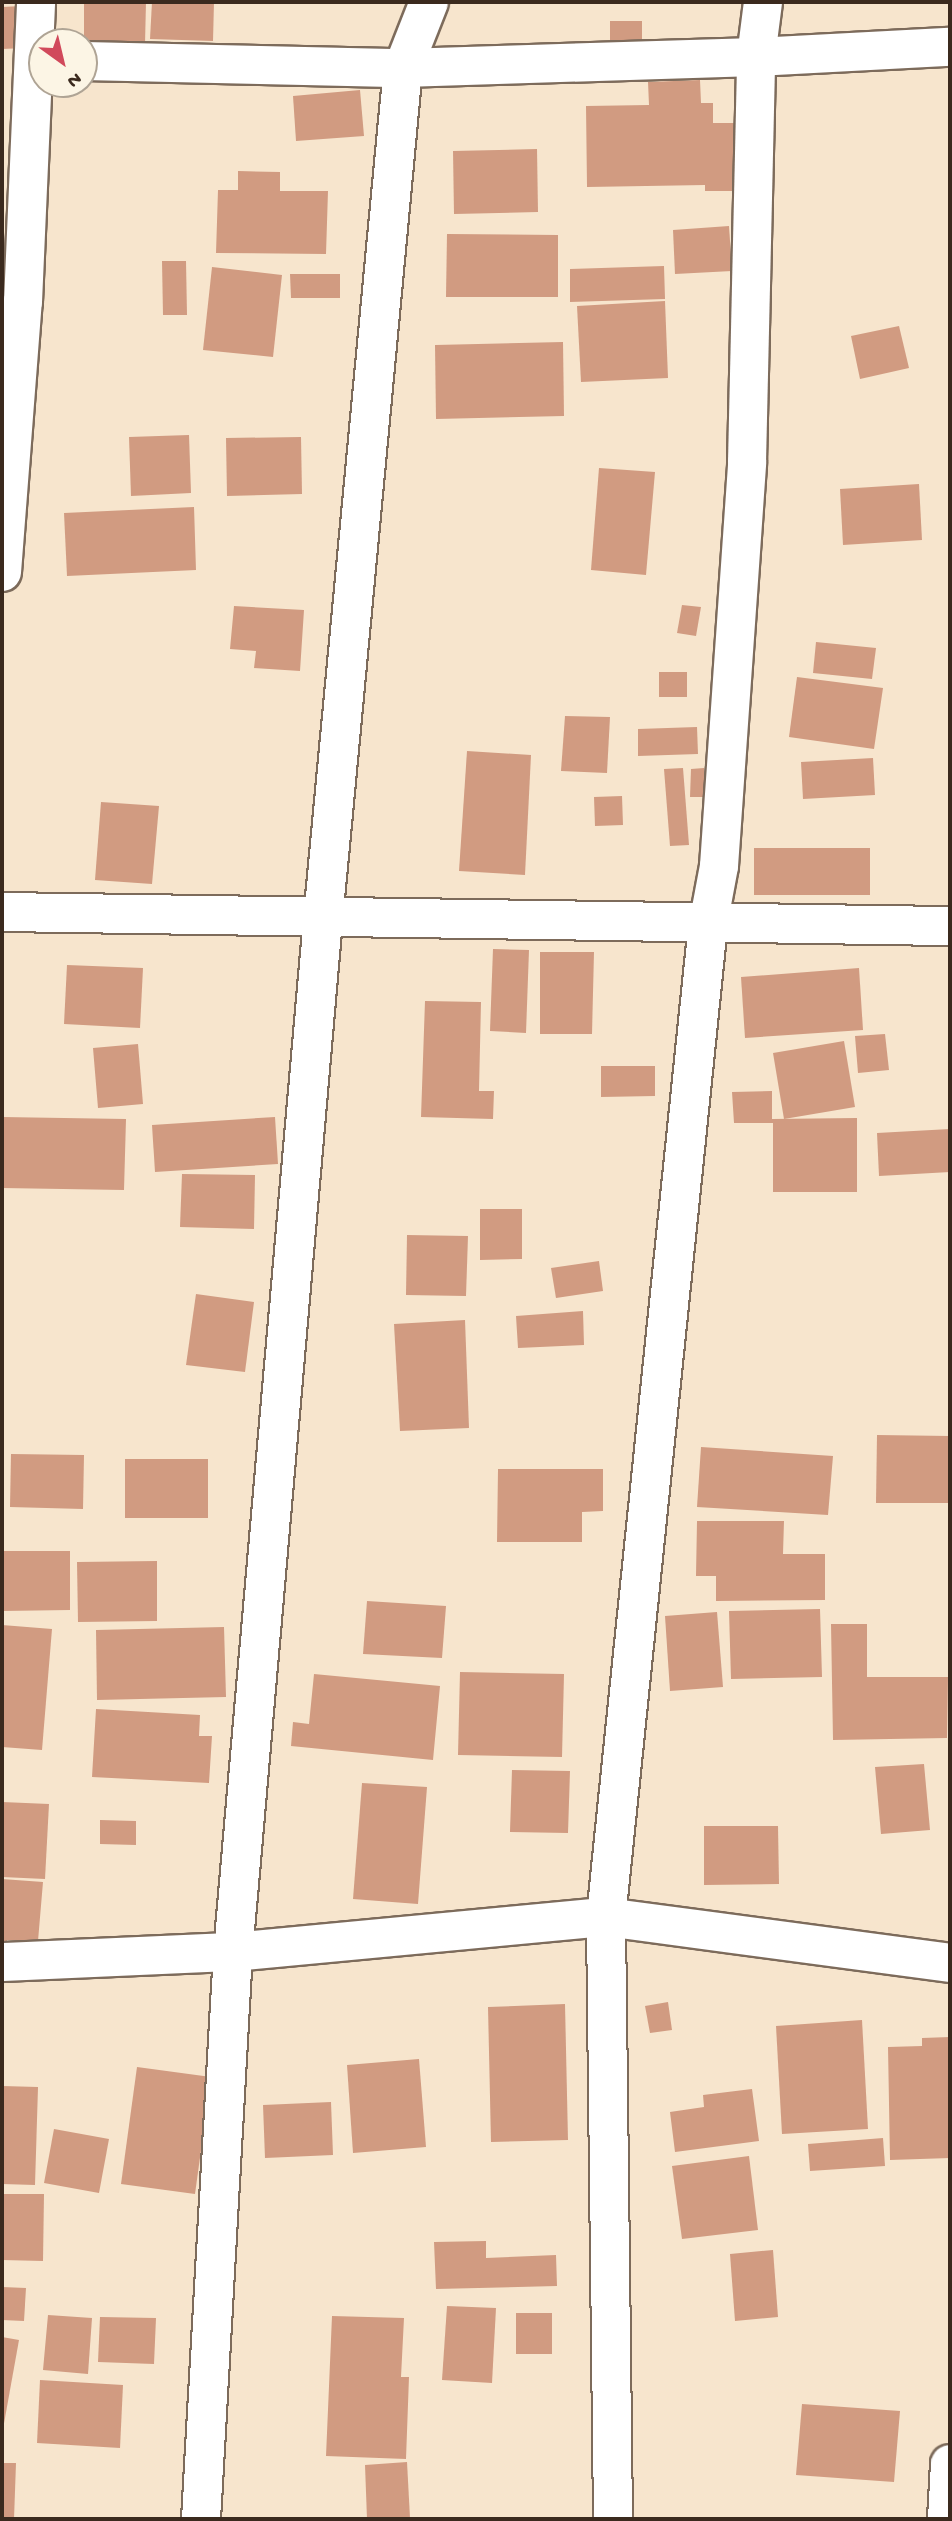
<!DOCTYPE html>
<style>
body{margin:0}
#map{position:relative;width:952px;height:2521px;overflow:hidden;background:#f7e5cd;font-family:"Gochi Hand",sans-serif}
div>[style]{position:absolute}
.building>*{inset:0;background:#d19b81}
.roads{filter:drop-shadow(2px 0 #7d6b5b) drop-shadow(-2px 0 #7d6b5b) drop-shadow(0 2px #7d6b5b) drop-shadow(0 -2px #7d6b5b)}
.street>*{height:38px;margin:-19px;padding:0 19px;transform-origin:19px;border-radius:19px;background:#fff}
span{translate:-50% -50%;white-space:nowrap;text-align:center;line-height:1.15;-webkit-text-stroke:5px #fcf5e5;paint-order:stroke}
.frame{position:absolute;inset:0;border:4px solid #3b2a1e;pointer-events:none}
.north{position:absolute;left:28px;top:28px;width:70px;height:70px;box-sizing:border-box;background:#fcf5e5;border:2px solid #afa495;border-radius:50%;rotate:146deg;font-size:19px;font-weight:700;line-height:28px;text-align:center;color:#3b2a1e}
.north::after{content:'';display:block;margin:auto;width:24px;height:32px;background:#d1495b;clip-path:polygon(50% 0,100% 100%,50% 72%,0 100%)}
</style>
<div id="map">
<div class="building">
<div style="clip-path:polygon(84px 2px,146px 2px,145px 44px,84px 45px)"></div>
<div style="clip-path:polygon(152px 2px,214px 2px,213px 41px,150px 39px)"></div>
<div style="clip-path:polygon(22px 6px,25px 48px,2px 49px,2px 7px)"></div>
<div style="clip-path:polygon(610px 21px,642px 21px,642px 40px,610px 40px)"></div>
<div style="clip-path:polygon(700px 80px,701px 103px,713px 103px,713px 123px,734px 123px,736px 191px,705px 191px,705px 185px,587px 187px,586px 106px,649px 105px,648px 82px)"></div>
<div style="clip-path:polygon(360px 90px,364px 136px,296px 141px,293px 96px)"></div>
<div style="clip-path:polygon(537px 149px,538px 212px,454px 214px,453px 151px)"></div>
<div style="clip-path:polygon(238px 171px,280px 172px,280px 191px,328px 191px,326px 254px,216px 253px,218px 190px,238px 190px)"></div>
<div style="clip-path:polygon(729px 226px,732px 271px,675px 274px,673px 230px)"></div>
<div style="clip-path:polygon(447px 234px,558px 235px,558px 297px,446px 297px)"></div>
<div style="clip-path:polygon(162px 261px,186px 261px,187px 315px,163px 315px)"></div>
<div style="clip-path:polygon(664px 266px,665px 299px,570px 302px,570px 269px)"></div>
<div style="clip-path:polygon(212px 267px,282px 275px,273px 357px,203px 350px)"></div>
<div style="clip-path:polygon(290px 274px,340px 274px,340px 298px,291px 298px)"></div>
<div style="clip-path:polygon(665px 301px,668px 378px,581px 382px,577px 306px)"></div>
<div style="clip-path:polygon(899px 326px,909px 368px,860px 379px,851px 336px)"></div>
<div style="clip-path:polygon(563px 342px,564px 416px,436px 419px,435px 345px)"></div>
<div style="clip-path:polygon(189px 435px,191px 493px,131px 496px,129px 437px)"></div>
<div style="clip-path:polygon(301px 437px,302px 494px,227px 496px,226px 438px)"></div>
<div style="clip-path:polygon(599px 468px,655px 472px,646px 575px,591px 570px)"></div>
<div style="clip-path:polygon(919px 484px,922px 540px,843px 545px,840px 489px)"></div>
<div style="clip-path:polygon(194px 507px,196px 570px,67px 576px,64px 513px)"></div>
<div style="clip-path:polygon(682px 605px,701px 607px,696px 636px,677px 633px)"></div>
<div style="clip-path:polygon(234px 606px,304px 610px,300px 671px,254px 668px,256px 651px,230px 649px)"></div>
<div style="clip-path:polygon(816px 642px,876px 648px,872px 679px,813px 673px)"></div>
<div style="clip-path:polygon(659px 672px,687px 672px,687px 697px,659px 697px)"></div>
<div style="clip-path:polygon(797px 677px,883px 688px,874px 749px,789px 737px)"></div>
<div style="clip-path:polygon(565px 716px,610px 717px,607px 773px,561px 771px)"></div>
<div style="clip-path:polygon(697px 727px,698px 754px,638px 756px,638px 729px)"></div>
<div style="clip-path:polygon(467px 751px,531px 755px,525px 875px,459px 871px)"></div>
<div style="clip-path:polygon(873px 758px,875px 795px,803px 799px,801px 762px)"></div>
<div style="clip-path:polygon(683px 768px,689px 845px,670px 846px,664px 769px)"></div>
<div style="clip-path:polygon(704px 768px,704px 797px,690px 797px,691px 769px)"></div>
<div style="clip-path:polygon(622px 796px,623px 825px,595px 826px,594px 797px)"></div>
<div style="clip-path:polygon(101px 802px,159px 806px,152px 884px,95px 880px)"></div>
<div style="clip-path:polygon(754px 848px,870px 848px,870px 895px,754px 895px)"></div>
<div style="clip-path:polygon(493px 949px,529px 950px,526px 1033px,490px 1031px)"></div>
<div style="clip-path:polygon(540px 952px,594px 952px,592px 1034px,540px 1034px)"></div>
<div style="clip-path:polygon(67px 965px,143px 968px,140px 1028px,64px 1024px)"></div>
<div style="clip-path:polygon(859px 968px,863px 1030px,745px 1038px,741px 977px)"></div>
<div style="clip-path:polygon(425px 1001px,481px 1002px,479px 1091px,494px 1091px,493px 1119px,421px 1117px)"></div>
<div style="clip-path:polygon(885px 1034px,889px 1070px,858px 1073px,855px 1036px)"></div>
<div style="clip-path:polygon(844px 1041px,855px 1107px,784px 1119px,773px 1053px)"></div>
<div style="clip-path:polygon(138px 1044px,143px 1104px,98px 1108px,93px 1048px)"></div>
<div style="clip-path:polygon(601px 1066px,655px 1066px,655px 1096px,601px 1097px)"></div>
<div style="clip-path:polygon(772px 1091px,772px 1119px,857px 1118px,857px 1192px,773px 1192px,773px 1123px,734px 1123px,732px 1092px)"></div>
<div style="clip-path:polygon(2px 1117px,126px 1119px,124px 1190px,2px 1188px)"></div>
<div style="clip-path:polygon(275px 1117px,278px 1164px,155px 1172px,152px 1125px)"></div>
<div style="clip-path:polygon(950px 1129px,950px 1172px,879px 1176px,877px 1133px)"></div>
<div style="clip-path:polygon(182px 1174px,255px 1175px,254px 1229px,180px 1227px)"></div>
<div style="clip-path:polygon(480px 1209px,522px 1209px,522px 1259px,480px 1260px)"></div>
<div style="clip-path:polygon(407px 1235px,468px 1236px,466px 1296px,406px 1295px)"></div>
<div style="clip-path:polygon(599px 1261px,603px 1291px,556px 1298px,551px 1268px)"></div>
<div style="clip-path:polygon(196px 1294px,254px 1302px,245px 1372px,186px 1365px)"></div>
<div style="clip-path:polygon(583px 1311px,584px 1345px,518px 1348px,516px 1316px)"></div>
<div style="clip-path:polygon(465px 1320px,469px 1428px,400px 1431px,394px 1324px)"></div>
<div style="clip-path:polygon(877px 1435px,950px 1436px,950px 1503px,876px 1503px)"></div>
<div style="clip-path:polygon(701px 1447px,833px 1456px,828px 1515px,697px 1507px)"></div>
<div style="clip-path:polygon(11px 1454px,84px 1455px,83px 1509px,10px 1507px)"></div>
<div style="clip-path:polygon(125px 1459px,208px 1459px,208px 1518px,125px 1518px)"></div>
<div style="clip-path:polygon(498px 1469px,603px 1469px,603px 1511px,582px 1512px,582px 1542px,497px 1542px)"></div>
<div style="clip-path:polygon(697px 1521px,784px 1521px,783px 1554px,825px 1554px,825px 1600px,716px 1601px,716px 1576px,696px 1576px)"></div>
<div style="clip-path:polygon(2px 1551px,70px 1551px,70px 1610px,2px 1611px)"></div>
<div style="clip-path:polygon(157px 1561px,157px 1621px,78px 1622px,77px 1562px)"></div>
<div style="clip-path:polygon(367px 1601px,446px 1606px,442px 1658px,363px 1654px)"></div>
<div style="clip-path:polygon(820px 1609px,822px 1677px,731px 1679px,729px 1611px)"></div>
<div style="clip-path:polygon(717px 1612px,723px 1687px,670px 1691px,665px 1616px)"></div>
<div style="clip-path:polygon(831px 1624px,867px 1624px,867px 1677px,948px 1677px,947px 1738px,833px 1740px)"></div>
<div style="clip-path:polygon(2px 1625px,52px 1629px,42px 1750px,2px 1747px)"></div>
<div style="clip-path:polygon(224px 1627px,226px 1697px,97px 1700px,96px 1630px)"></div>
<div style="clip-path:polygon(460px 1672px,564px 1674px,562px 1757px,458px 1755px)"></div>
<div style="clip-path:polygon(314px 1674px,440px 1686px,433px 1760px,291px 1746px,293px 1722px,309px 1724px)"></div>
<div style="clip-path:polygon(96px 1709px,200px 1715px,199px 1736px,212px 1736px,209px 1783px,92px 1777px)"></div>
<div style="clip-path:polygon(924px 1764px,930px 1830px,881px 1834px,875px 1767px)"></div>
<div style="clip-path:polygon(512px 1770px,570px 1771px,568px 1833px,510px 1832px)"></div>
<div style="clip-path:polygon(362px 1783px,427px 1787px,418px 1904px,353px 1899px)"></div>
<div style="clip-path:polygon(2px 1802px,49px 1804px,45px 1879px,2px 1877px)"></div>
<div style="clip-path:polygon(100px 1820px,136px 1821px,136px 1845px,100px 1844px)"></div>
<div style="clip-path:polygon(704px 1826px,778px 1826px,779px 1884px,704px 1885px)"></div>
<div style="clip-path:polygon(2px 1879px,43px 1882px,38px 1941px,7px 1940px,7px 1949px,2px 1948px)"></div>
<div style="clip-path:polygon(668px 2002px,672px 2030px,650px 2033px,645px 2006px)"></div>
<div style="clip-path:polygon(565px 2004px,568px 2140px,491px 2142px,488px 2007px)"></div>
<div style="clip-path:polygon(862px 2020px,868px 2129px,782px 2134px,776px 2026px)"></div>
<div style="clip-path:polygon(950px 2037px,950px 2158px,890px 2160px,888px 2047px,922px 2046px,922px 2038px)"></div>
<div style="clip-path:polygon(419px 2059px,426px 2147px,353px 2153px,347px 2065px)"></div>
<div style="clip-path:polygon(137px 2067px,211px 2077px,195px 2194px,121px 2184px)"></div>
<div style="clip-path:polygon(2px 2086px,38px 2087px,35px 2185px,2px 2184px)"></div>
<div style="clip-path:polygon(752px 2089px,759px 2141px,675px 2152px,670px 2112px,704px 2107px,703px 2095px)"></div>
<div style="clip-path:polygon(331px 2102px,333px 2155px,265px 2158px,263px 2105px)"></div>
<div style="clip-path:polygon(54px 2129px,109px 2139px,99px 2193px,44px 2183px)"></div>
<div style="clip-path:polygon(883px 2138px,885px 2166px,810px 2171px,808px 2144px)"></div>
<div style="clip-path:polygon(749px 2156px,758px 2230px,682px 2239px,672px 2166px)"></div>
<div style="clip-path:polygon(2px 2194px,44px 2194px,43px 2261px,2px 2260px)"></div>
<div style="clip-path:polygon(486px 2241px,486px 2258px,556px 2255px,557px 2286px,436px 2289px,434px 2242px)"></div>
<div style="clip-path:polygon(773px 2250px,778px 2317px,735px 2321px,730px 2254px)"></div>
<div style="clip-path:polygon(2px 2287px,26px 2288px,24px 2321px,2px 2320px)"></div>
<div style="clip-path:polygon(447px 2306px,496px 2308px,492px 2383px,442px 2380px)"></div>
<div style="clip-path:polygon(516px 2313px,552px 2313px,552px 2354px,516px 2354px)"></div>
<div style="clip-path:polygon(48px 2315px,92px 2318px,88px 2374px,43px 2370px)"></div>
<div style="clip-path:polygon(332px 2316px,404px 2318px,401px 2377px,409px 2377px,406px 2459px,326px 2456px)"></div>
<div style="clip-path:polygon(100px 2317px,156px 2318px,154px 2364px,98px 2362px)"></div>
<div style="clip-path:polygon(2px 2337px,19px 2340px,3px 2429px,2px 2429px)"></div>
<div style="clip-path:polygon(40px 2380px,123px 2385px,120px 2448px,37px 2443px)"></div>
<div style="clip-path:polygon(802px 2404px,900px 2411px,894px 2482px,796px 2475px)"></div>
<div style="clip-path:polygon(407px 2462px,410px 2518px,367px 2519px,365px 2465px)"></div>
<div style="clip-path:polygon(2px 2463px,16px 2463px,14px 2519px,2px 2519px)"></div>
</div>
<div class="roads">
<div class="street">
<div style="left:84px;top:61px;width:319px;rotate:1.3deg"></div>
<div style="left:403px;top:68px;width:353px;rotate:-1.8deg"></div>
<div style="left:756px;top:57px;width:194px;rotate:-3deg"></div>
<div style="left:2px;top:572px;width:271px;rotate:-85.6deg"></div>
<div style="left:23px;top:302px;width:300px;rotate:-87.5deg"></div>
<div style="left:2px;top:912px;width:948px;rotate:0.85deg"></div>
<div style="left:2px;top:1962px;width:231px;rotate:-2.5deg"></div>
<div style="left:233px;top:1952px;width:375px;rotate:-5.4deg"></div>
<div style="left:606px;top:1917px;width:347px;rotate:7.6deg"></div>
<div style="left:201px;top:2519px;width:568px;rotate:-86.77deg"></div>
<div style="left:233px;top:1952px;width:1037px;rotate:-85.02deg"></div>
<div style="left:323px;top:919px;width:855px;rotate:-84.63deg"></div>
<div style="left:403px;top:68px;width:71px;rotate:-68.5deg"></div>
<div style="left:613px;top:2519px;width:602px;rotate:-90.67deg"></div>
<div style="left:606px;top:1917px;width:997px;rotate:-84.13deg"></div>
<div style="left:708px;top:925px;width:60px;rotate:-79.4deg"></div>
<div style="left:719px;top:866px;width:405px;rotate:-86deg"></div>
<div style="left:747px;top:462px;width:405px;rotate:-88.7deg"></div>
<div style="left:756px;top:57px;width:55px;rotate:-82.7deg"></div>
<div style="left:947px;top:2519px;width:55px;rotate:-86.9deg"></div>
</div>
</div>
<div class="frame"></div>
<div class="north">N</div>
</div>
